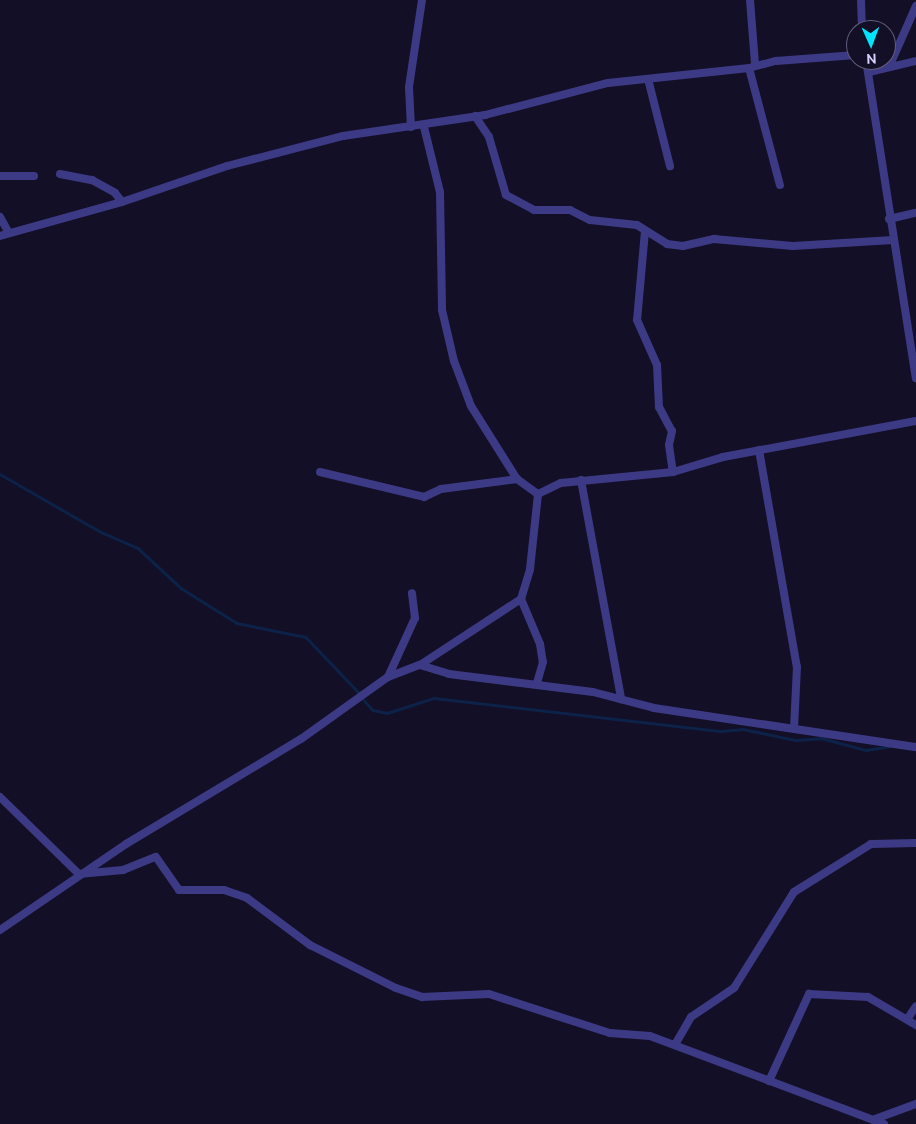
<!DOCTYPE html>
<style>
body{margin:0}
#map{position:relative;width:916px;height:1124px;overflow:hidden;background:#130f26;font-family:Ubuntu,sans-serif}
div>[style]{position:absolute}
.stream>*{height:2.5px;margin:-1.25px;padding:0 1.25px;transform-origin:1.25px;border-radius:1.25px;background:#0c2248}
.minor>*{height:8px;margin:-4px;padding:0 4px;transform-origin:4px;border-radius:4px;background:#3d3a85}
span{translate:-50% -50%;white-space:nowrap;text-align:center;line-height:1.15;-webkit-text-stroke:4px #130f26;paint-order:stroke}
.north{position:absolute;left:846px;top:20px;width:50px;height:50px;box-sizing:border-box;background:#130f26;border:1px solid #625e7d;border-radius:50%;rotate:178deg;font-size:14px;font-weight:700;line-height:20px;text-align:center;color:#d9d4ff}
.north::after{content:'';display:block;margin:auto;width:18px;height:22px;background:#00e5ff;clip-path:polygon(50% 0,100% 100%,50% 72%,0 100%)}
</style>
<div id="map">
<div class="stream">
<div style="left:0;top:474px;width:116px;rotate:29.9deg"></div>
<div style="left:101px;top:532px;width:40px;rotate:23.4deg"></div>
<div style="left:138px;top:548px;width:59px;rotate:42.9deg"></div>
<div style="left:181px;top:588px;width:66px;rotate:32deg"></div>
<div style="left:237px;top:623px;width:70px;rotate:11.5deg"></div>
<div style="left:306px;top:637px;width:79px;rotate:46.5deg"></div>
<div style="left:364px;top:700px;width:13px;rotate:48deg"></div>
<div style="left:373px;top:710px;width:14px;rotate:12deg"></div>
<div style="left:387px;top:713px;width:49px;rotate:-17.7deg"></div>
<div style="left:434px;top:698px;width:289px;rotate:6.6deg"></div>
<div style="left:721px;top:731px;width:22px;rotate:-5deg"></div>
<div style="left:743px;top:729px;width:53px;rotate:11.9deg"></div>
<div style="left:795px;top:740px;width:26px;rotate:-4deg"></div>
<div style="left:821px;top:738px;width:47px;rotate:14.9deg"></div>
<div style="left:866px;top:750px;width:24px;rotate:-9deg"></div>
</div>
<div class="minor">
<div style="left:750px;top:0;width:64px;rotate:85.5deg"></div>
<div style="left:861px;top:0;width:30px;rotate:88deg"></div>
<div style="left:866px;top:60px;width:322px;rotate:81.1deg"></div>
<div style="left:889px;top:67px;width:67px;rotate:-66.1deg"></div>
<div style="left:749px;top:68px;width:121px;rotate:75.2deg"></div>
<div style="left:869px;top:72px;width:48px;rotate:-13.2deg"></div>
<div style="left:648px;top:79px;width:90px;rotate:75.8deg"></div>
<div style="left:475px;top:116px;width:25px;rotate:56deg"></div>
<div style="left:489px;top:137px;width:60px;rotate:73.7deg"></div>
<div style="left:506px;top:195px;width:32px;rotate:28deg"></div>
<div style="left:534px;top:210px;width:36px"></div>
<div style="left:570px;top:210px;width:22px;rotate:27deg"></div>
<div style="left:590px;top:220px;width:47px;rotate:6.1deg"></div>
<div style="left:637px;top:225px;width:36px;rotate:32deg"></div>
<div style="left:667px;top:244px;width:16px;rotate:7deg"></div>
<div style="left:683px;top:246px;width:32px;rotate:-13deg"></div>
<div style="left:714px;top:239px;width:79px;rotate:5.1deg"></div>
<div style="left:793px;top:246px;width:100px;rotate:-3.4deg"></div>
<div style="left:411px;top:127px;width:40px;rotate:-92.9deg"></div>
<div style="left:409px;top:87px;width:88px;rotate:-81.5deg"></div>
<div style="left:424px;top:127px;width:67px;rotate:76.2deg"></div>
<div style="left:440px;top:192px;width:118px;rotate:89deg"></div>
<div style="left:442px;top:310px;width:52px;rotate:76.8deg"></div>
<div style="left:454px;top:361px;width:48px;rotate:69.3deg"></div>
<div style="left:471px;top:406px;width:86px;rotate:57.8deg"></div>
<div style="left:517px;top:479px;width:26px;rotate:36deg"></div>
<div style="left:60px;top:174px;width:33px;rotate:11deg"></div>
<div style="left:92px;top:180px;width:26px;rotate:29deg"></div>
<div style="left:115px;top:193px;width:11px;rotate:52deg"></div>
<div style="left:0;top:176px;width:34px"></div>
<div style="left:0;top:217px;width:18px;rotate:61deg"></div>
<div style="left:889px;top:219px;width:28px;rotate:-13deg"></div>
<div style="left:645px;top:231px;width:89px;rotate:95.1deg"></div>
<div style="left:637px;top:320px;width:49px;rotate:66deg"></div>
<div style="left:657px;top:365px;width:42px;rotate:87.3deg"></div>
<div style="left:659px;top:407px;width:27px;rotate:62deg"></div>
<div style="left:672px;top:431px;width:14px;rotate:102deg"></div>
<div style="left:669px;top:445px;width:27px;rotate:82deg"></div>
<div style="left:0;top:236px;width:127px;rotate:-15.6deg"></div>
<div style="left:122px;top:202px;width:111px;rotate:-18.9deg"></div>
<div style="left:227px;top:166px;width:120px;rotate:-14.5deg"></div>
<div style="left:343px;top:136px;width:144px;rotate:-8.4deg"></div>
<div style="left:485px;top:115px;width:127px;rotate:-14.6deg"></div>
<div style="left:608px;top:83px;width:142px;rotate:-6.1deg"></div>
<div style="left:749px;top:68px;width:28px;rotate:-15deg"></div>
<div style="left:776px;top:61px;width:80px;rotate:-4.3deg"></div>
<div style="left:759px;top:450px;width:220px;rotate:80.1deg"></div>
<div style="left:797px;top:667px;width:62px;rotate:92.8deg"></div>
<div style="left:320px;top:472px;width:107px;rotate:13.5deg"></div>
<div style="left:424px;top:497px;width:19px;rotate:-25deg"></div>
<div style="left:441px;top:489px;width:77px;rotate:-7.5deg"></div>
<div style="left:581px;top:480px;width:223px;rotate:79.6deg"></div>
<div style="left:521px;top:599px;width:49px;rotate:67.1deg"></div>
<div style="left:540px;top:644px;width:18px;rotate:81deg"></div>
<div style="left:543px;top:662px;width:22px;rotate:106deg"></div>
<div style="left:420px;top:665px;width:30px;rotate:17deg"></div>
<div style="left:449px;top:674px;width:145px;rotate:7.1deg"></div>
<div style="left:593px;top:692px;width:63px;rotate:14.7deg"></div>
<div style="left:654px;top:708px;width:265px;rotate:8.5deg"></div>
<div style="left:388px;top:677px;width:65px;rotate:-65.4deg"></div>
<div style="left:415px;top:618px;width:25px;rotate:-97deg"></div>
<div style="left:0;top:797px;width:110px;rotate:44.3deg"></div>
<div style="left:79px;top:874px;width:44px;rotate:-5.2deg"></div>
<div style="left:123px;top:870px;width:35px;rotate:-22deg"></div>
<div style="left:156px;top:857px;width:40px;rotate:55.1deg"></div>
<div style="left:179px;top:890px;width:45px"></div>
<div style="left:224px;top:890px;width:24px;rotate:19deg"></div>
<div style="left:247px;top:898px;width:79px;rotate:36.7deg"></div>
<div style="left:310px;top:945px;width:96px;rotate:26.6deg"></div>
<div style="left:396px;top:988px;width:28px;rotate:19deg"></div>
<div style="left:422px;top:997px;width:67px;rotate:-2.6deg"></div>
<div style="left:489px;top:994px;width:127px;rotate:17.9deg"></div>
<div style="left:610px;top:1033px;width:40px;rotate:4.3deg"></div>
<div style="left:650px;top:1036px;width:250px;rotate:20.6deg"></div>
<div style="left:0;top:930px;width:153px;rotate:-34.3deg"></div>
<div style="left:126px;top:844px;width:204px;rotate:-31deg"></div>
<div style="left:301px;top:739px;width:107px;rotate:-35.5deg"></div>
<div style="left:388px;top:677px;width:34px;rotate:-21deg"></div>
<div style="left:420px;top:665px;width:121px;rotate:-33.2deg"></div>
<div style="left:521px;top:599px;width:31px;rotate:-73deg"></div>
<div style="left:530px;top:569px;width:75px;rotate:-83.9deg"></div>
<div style="left:538px;top:494px;width:25px;rotate:-26deg"></div>
<div style="left:561px;top:483px;width:113px;rotate:-5.6deg"></div>
<div style="left:673px;top:472px;width:52px;rotate:-16.7deg"></div>
<div style="left:723px;top:457px;width:196px;rotate:-10.6deg"></div>
<div style="left:908px;top:1018px;width:14px;rotate:-56deg"></div>
<div style="left:676px;top:1043px;width:30px;rotate:-60deg"></div>
<div style="left:691px;top:1017px;width:52px;rotate:-34deg"></div>
<div style="left:734px;top:988px;width:113px;rotate:-58deg"></div>
<div style="left:794px;top:892px;width:91px;rotate:-31.9deg"></div>
<div style="left:871px;top:844px;width:45px;rotate:-1.3deg"></div>
<div style="left:769px;top:1081px;width:96px;rotate:-65.3deg"></div>
<div style="left:809px;top:994px;width:59px;rotate:2.9deg"></div>
<div style="left:868px;top:997px;width:56px;rotate:30.3deg"></div>
<div style="left:875px;top:1119px;width:44px;rotate:-20.1deg"></div>
</div>
<div class="north">N</div>
</div>
